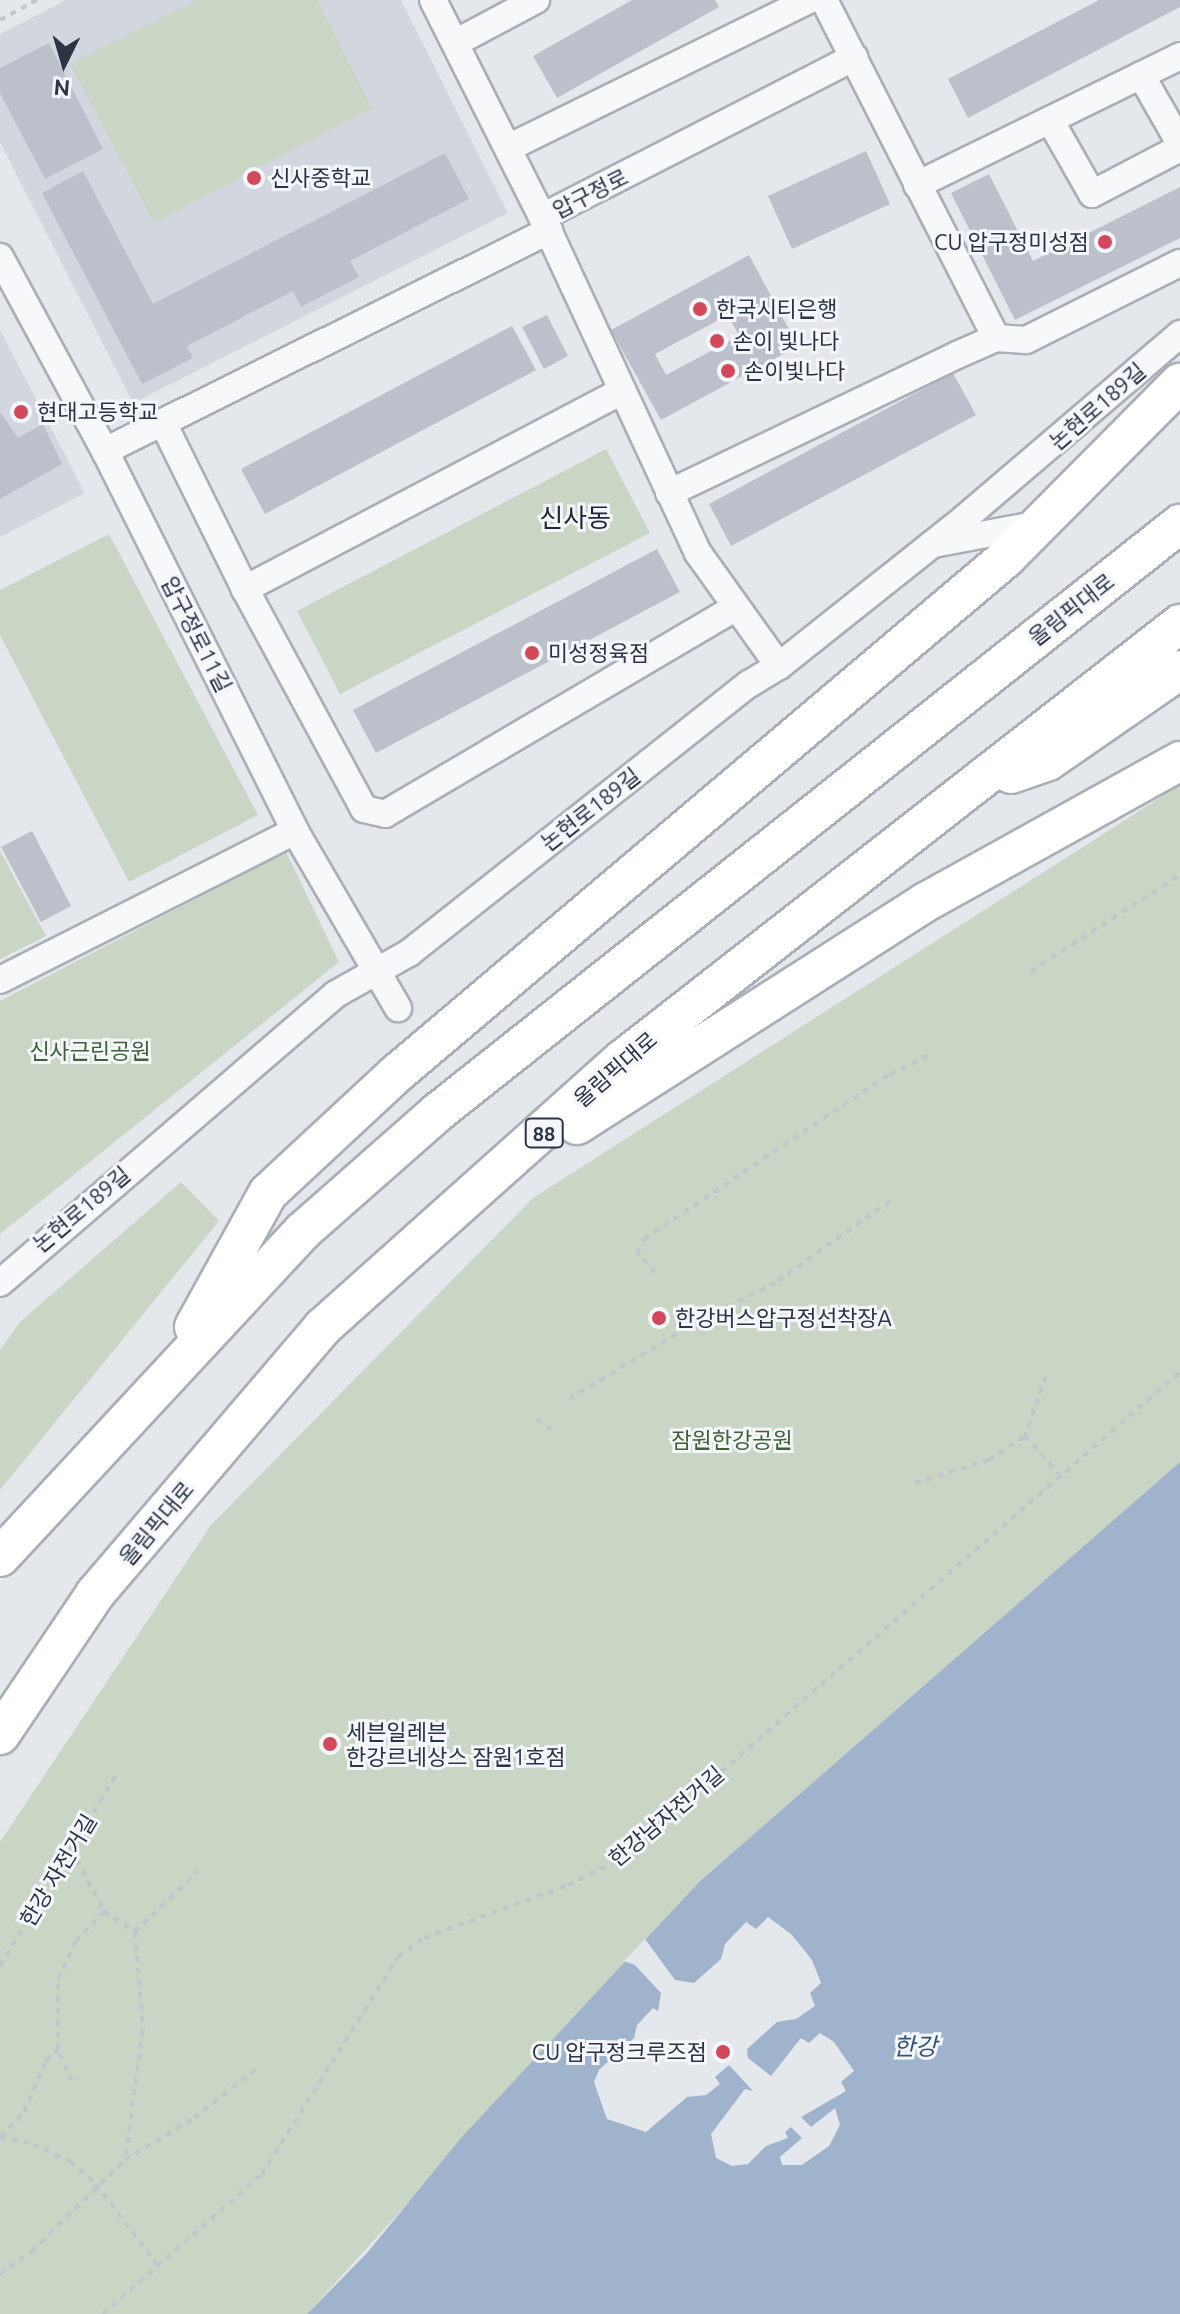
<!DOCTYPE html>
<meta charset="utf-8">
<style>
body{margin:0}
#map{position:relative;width:1180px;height:2314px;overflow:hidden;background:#e4e7ec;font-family:Ubuntu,"Noto Sans KR",sans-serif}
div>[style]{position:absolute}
.built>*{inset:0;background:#d2d6de}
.green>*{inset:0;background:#c9d6c5}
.water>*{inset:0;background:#9fb4cc}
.pier>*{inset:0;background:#e4e7ec}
.building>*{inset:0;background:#bbc0ca}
.path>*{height:4px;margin-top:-2px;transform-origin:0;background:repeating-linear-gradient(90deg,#c2c5cb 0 6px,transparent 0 12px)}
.roads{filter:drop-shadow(2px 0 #a9aeb7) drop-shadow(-2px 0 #a9aeb7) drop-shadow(0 2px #a9aeb7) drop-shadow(0 -2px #a9aeb7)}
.minor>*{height:26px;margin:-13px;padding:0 13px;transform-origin:13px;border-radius:13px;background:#f7f8fa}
.highway>*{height:38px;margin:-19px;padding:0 19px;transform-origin:19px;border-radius:19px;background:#fff}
.dots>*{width:22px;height:22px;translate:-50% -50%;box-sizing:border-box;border:4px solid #f4f6f9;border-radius:50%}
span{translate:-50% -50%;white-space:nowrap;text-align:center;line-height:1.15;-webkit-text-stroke:6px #f4f6f9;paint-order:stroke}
.shield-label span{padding:2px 6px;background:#f4f6f9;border:2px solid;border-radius:6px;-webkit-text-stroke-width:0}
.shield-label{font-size:20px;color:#2b3445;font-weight:700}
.poi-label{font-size:22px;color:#2b3445}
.left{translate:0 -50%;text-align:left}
.right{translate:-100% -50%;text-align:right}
.street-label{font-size:22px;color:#2b3445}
.park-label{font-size:22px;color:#3f6138}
.water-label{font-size:24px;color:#34527a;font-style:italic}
.quarter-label{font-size:26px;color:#1d2536}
.north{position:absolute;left:24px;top:24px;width:80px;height:80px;-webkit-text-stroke:6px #f4f6f9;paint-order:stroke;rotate:185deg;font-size:22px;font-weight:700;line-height:32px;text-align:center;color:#2b3445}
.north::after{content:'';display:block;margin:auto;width:28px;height:36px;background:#2b3445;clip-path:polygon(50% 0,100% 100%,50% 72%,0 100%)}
</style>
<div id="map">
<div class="built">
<div style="clip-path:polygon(66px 0,401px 0,508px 213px,133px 403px,0 142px,0 34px)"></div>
<div style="clip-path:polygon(0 330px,85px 493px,0 537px)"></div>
</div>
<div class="green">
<div style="clip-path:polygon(198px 0,317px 0,372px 108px,154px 223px,70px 64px)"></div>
<div style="clip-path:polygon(606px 449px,650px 533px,340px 694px,297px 611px)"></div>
<div style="clip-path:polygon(109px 534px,258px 815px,129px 882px,0 635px,0 590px)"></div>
<div style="clip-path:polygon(1180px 785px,1180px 1462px,700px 1881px,307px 2314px,0 2314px,0 1842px,211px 1525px,533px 1198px)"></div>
<div style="clip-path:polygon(0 851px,46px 936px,0 959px)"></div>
<div style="clip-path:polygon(286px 852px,339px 962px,0 1234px,0 1001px)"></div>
<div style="clip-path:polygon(181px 1182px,219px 1221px,0 1490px,0 1350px,20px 1322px)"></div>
</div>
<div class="water">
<div style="clip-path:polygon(1180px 1462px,1180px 2314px,307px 2314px,367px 2253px,461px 2138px,700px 1881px)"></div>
</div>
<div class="pier">
<div style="clip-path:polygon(768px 1917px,791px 1934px,812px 1960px,821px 1983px,810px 1993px,815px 2006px,796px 2019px,777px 2022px,747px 2049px,748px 2058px,771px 2076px,801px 2038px,809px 2043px,820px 2033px,834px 2042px,854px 2071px,841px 2082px,846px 2091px,801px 2117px,811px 2127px,835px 2108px,840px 2125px,829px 2146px,802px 2165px,782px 2165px,780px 2157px,802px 2138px,791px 2127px,785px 2132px,788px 2138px,766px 2146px,748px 2164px,732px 2166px,716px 2158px,711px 2134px,745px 2089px,753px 2091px,729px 2065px,715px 2077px,720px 2084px,706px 2095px,687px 2097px,646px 2132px,607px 2119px,594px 2082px,599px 2070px,634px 2038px,637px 2025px,653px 2008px,658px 2011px,661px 1993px,635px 1965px,624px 1961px,645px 1939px,675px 1980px,694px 1983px,721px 1959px,725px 1944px,746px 1922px,756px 1929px)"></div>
</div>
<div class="building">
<div style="clip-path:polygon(632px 0,715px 0,719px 7px,557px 98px,533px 56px)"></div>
<div style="clip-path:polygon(1099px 0,1180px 0,1180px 7px,968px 118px,948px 79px)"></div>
<div style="clip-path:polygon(49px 43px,103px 149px,45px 179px,0 93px,0 68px)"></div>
<div style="clip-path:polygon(866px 151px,890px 204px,792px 249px,768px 196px)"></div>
<div style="clip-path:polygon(445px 153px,469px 199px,350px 261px,359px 277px,301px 307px,293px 291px,187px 346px,193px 358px,142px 384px,42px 193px,83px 171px,153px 304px)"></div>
<div style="clip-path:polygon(989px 174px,1033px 261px,1180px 187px,1180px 238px,1015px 320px,951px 193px)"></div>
<div style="clip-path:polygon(evenodd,749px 255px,798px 346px,661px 420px,611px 330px,749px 255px,728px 315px,739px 336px,666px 375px,655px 354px,728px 315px)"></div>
<div style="clip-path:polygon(547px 315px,568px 356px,544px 369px,522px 327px)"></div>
<div style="clip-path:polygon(512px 326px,536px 370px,265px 514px,241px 469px)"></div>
<div style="clip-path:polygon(953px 373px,976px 415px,731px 546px,709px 504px)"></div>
<div style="clip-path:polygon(0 412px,18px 438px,43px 424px,62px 464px,0 499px)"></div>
<div style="clip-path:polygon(657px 549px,680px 592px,376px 753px,353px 710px)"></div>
<div style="clip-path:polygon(32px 831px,71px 906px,41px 922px,1px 847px)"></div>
</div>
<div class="path">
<div style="left:0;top:20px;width:42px;rotate:-28.4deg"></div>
<div style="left:1031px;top:971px;width:177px;rotate:-32.8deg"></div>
<div style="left:655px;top:1272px;width:26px;rotate:-133deg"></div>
<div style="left:637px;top:1253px;width:16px;rotate:-63deg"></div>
<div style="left:644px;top:1239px;width:296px;rotate:-33.9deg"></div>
<div style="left:890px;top:1074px;width:46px;rotate:-26deg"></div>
<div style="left:695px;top:1323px;width:13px;rotate:58deg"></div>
<div style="left:1046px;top:1376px;width:64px;rotate:109.3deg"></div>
<div style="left:1025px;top:1436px;width:52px;rotate:48.1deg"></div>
<div style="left:569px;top:1399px;width:147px;rotate:-31.1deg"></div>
<div style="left:695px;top:1323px;width:93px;rotate:-26.8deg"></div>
<div style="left:778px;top:1281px;width:143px;rotate:-35.6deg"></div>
<div style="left:537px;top:1419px;width:23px;rotate:38deg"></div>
<div style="left:915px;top:1483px;width:77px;rotate:-17.3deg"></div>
<div style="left:989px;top:1460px;width:43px;rotate:-33.7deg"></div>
<div style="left:71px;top:1849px;width:70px;rotate:62deg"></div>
<div style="left:104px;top:1911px;width:37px;rotate:34deg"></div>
<div style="left:135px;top:1932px;width:98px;rotate:85.3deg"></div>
<div style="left:143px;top:2030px;width:131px;rotate:97.9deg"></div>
<div style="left:135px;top:1932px;width:88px;rotate:-44.1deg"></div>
<div style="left:0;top:1966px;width:223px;rotate:-58.7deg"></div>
<div style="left:72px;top:2081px;width:34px;rotate:-114deg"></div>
<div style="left:58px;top:2050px;width:71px;rotate:-90deg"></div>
<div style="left:58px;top:1979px;width:42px;rotate:-64.7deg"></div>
<div style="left:76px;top:1941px;width:41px;rotate:-47deg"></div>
<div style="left:1px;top:2137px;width:34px;rotate:-47deg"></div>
<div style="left:24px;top:2112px;width:56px;rotate:-66.7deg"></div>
<div style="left:46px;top:2061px;width:16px;rotate:-43deg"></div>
<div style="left:0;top:2138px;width:34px;rotate:10deg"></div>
<div style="left:33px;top:2144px;width:41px;rotate:24.7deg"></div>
<div style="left:70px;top:2161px;width:35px;rotate:41deg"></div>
<div style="left:96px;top:2184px;width:103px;rotate:52.9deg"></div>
<div style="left:0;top:2274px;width:39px;rotate:-36deg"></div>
<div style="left:32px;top:2251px;width:130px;rotate:-44.4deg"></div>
<div style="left:125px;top:2160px;width:81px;rotate:-31.3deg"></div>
<div style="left:194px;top:2118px;width:84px;rotate:-38.2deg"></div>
<div style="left:103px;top:2314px;width:212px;rotate:-41.4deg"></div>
<div style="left:262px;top:2174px;width:256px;rotate:-57.9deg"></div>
<div style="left:398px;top:1957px;width:32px;rotate:-36deg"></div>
<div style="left:424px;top:1938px;width:153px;rotate:-20.2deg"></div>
<div style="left:568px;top:1885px;width:60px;rotate:-26.6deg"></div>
<div style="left:622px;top:1858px;width:740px;rotate:-41.05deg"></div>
</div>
<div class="roads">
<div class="minor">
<div style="left:433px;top:0;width:243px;rotate:63.3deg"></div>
<div style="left:542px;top:217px;width:370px;rotate:65.1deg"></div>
<div style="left:698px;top:553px;width:139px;rotate:54.4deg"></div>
<div style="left:824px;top:0;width:379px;rotate:63deg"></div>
<div style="left:455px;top:43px;width:92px;rotate:-28deg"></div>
<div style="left:1141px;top:75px;width:78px;rotate:60.2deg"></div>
<div style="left:1050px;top:120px;width:85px;rotate:60.4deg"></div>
<div style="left:1092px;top:194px;width:99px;rotate:-27.6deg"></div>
<div style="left:508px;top:148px;width:335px;rotate:-26.2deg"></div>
<div style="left:917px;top:185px;width:293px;rotate:-26.1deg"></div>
<div style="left:542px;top:217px;width:351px;rotate:-27.1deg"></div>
<div style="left:0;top:257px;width:221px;rotate:61.6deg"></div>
<div style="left:105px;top:451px;width:425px;rotate:63.4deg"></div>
<div style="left:295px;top:831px;width:205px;rotate:59.8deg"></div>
<div style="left:620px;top:392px;width:424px;rotate:152.3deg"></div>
<div style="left:245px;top:589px;width:250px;rotate:61.6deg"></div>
<div style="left:364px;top:809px;width:22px;rotate:13deg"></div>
<div style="left:385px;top:814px;width:406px;rotate:-30.5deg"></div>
<div style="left:163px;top:423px;width:185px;rotate:63.7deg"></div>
<div style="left:105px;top:451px;width:496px;rotate:-26.4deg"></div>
<div style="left:669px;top:493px;width:319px;rotate:-25.6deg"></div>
<div style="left:957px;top:355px;width:43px;rotate:-23.6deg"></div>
<div style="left:996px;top:338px;width:30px;rotate:4deg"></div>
<div style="left:1026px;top:340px;width:172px;rotate:-26.6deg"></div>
<div style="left:933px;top:544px;width:109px;rotate:-10.6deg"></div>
<div style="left:0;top:980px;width:330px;rotate:-26.8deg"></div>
<div style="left:0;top:1283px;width:443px;rotate:-40.7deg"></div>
<div style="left:336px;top:994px;width:84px;rotate:-29.3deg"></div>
<div style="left:409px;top:953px;width:434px;rotate:-38.4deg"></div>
<div style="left:749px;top:684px;width:35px;rotate:-31deg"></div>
<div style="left:779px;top:666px;width:239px;rotate:-38.5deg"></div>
<div style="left:966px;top:517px;width:282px;rotate:-40.5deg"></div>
</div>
<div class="highway">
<div style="left:1011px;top:774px;width:39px;rotate:-19deg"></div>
<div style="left:1048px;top:761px;width:160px;rotate:-34.6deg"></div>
<div style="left:577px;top:1125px;width:414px;rotate:-32.6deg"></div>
<div style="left:926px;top:902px;width:291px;rotate:-29deg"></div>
<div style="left:194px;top:1327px;width:153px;rotate:-61.1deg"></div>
<div style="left:268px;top:1193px;width:175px;rotate:-42.9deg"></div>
<div style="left:396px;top:1074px;width:799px;rotate:-40.23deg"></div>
<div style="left:1006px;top:558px;width:247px;rotate:-45.2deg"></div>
<div style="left:0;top:1557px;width:445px;rotate:-47.1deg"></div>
<div style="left:303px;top:1231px;width:180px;rotate:-41.4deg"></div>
<div style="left:438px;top:1112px;width:947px;rotate:-38.4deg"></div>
<div style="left:0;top:1735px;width:170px;rotate:-56deg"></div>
<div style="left:95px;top:1594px;width:351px;rotate:-49.5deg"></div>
<div style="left:323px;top:1327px;width:402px;rotate:-41.8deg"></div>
<div style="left:623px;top:1059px;width:707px;rotate:-37.99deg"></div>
</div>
</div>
<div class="dots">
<div style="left:254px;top:178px;background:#d1495b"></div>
<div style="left:1105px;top:242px;background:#d1495b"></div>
<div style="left:700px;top:309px;background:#d1495b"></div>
<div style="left:717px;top:341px;background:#d1495b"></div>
<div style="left:728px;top:371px;background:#d1495b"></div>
<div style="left:21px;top:412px;background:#d1495b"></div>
<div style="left:532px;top:653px;background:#d1495b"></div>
<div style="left:659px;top:1318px;background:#d1495b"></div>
<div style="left:330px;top:1744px;background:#d1495b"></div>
<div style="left:723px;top:2052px;background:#d1495b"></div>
</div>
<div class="shield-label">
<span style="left:544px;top:1133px">88</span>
</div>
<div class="poi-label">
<span class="left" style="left:270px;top:178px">신사중학교</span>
<span class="right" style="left:1089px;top:242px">CU 압구정미성점</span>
<span class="left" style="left:716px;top:309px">한국시티은행</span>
<span class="left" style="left:733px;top:341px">손이 빛나다</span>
<span class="left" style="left:744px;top:371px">손이빛나다</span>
<span class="left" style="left:37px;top:412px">현대고등학교</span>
<span class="left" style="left:548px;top:653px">미성정육점</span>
<span class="left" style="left:675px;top:1318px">한강버스압구정선착장A</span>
<span class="left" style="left:346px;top:1744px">세븐일레븐<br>한강르네상스 잠원1호점</span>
<span class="right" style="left:707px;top:2052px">CU 압구정크루즈점</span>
</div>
<div class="street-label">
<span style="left:590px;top:193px;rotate:-27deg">압구정로</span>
<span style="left:1097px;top:406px;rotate:-41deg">논현로189길</span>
<span style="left:1071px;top:609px;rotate:-38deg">올림픽대로</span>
<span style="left:197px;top:634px;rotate:63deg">압구정로11길</span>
<span style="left:590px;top:809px;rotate:-38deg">논현로189길</span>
<span style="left:615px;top:1069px;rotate:-41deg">올림픽대로</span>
<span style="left:81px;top:1209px;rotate:-40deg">논현로189길</span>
<span style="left:156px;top:1523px;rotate:-50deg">올림픽대로</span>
<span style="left:666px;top:1816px;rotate:-40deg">한강남자전거길</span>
<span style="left:58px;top:1870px;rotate:-59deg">한강 자전거길</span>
</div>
<div class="park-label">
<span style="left:90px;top:1051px">신사근린공원</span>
<span style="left:732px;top:1440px">잠원한강공원</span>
</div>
<div class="water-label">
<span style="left:915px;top:2047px">한강</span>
</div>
<div class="quarter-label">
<span style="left:575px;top:518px">신사동</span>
</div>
<div class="north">N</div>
</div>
